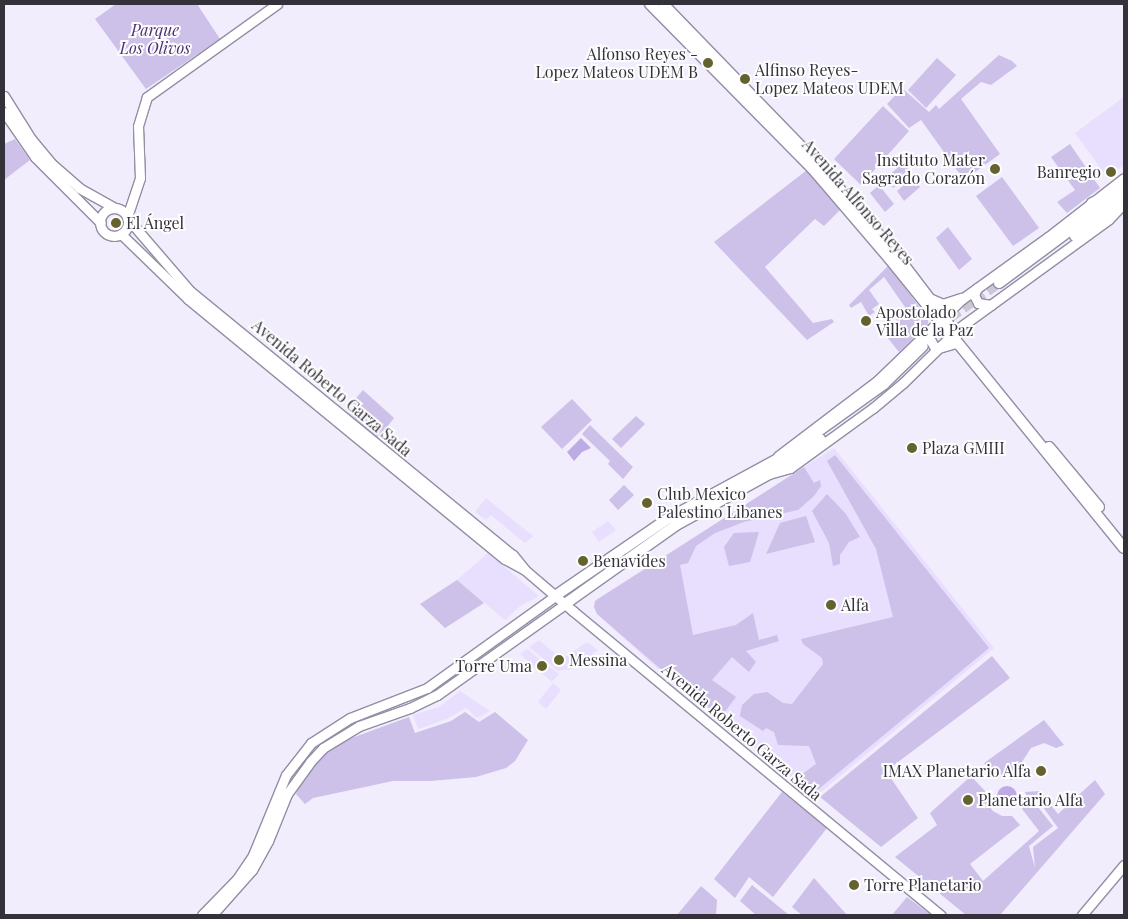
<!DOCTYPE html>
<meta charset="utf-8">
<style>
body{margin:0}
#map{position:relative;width:1128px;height:919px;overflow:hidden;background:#f1edfc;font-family:"Playfair Display",serif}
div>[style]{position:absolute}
.built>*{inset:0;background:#e8defe}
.green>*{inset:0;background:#cdc0e9}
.water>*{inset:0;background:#bdabe4}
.round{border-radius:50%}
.major-tunnel>*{height:10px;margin-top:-5px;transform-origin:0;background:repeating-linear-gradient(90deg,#cbc7d5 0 10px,transparent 0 15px)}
.roads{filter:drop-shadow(1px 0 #948da4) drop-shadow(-1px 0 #948da4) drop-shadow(0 1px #948da4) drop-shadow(0 -1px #948da4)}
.minor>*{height:9px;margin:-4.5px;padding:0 4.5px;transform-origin:4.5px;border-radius:4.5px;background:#fff}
.minor>.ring{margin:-4.5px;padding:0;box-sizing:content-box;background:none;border:9px solid #fff;border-radius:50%}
.major>*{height:10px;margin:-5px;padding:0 5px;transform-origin:5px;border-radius:5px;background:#fff}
.dots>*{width:14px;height:14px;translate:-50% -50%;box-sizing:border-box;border:2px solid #fdfdfd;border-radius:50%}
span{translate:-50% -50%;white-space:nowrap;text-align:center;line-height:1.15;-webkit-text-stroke:4px #fdfdfd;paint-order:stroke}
.park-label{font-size:16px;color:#4b3074;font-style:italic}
.poi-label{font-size:16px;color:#34313b}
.right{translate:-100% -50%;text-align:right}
.left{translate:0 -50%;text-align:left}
.street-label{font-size:16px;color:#34313b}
.frame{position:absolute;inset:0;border:5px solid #34313b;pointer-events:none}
</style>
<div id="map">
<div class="built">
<div style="clip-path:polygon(1124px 97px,1124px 165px,1107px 177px,1075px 133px)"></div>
<div style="clip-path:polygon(834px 448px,994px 648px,815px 797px,657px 668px,597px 614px,594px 607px,597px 599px)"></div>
<div style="clip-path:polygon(486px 498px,533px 536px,525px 543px,491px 515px,486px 520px,475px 512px)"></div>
<div style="clip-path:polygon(608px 521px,616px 530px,599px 542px,592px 532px)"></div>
<div style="clip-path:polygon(488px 553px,539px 596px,520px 606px,505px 620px,457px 580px)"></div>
<div style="clip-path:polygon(539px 640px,562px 659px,587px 642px,598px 650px,572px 669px,558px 671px,529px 647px)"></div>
<div style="clip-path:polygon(527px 649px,559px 674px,552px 682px,520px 654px)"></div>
<div style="clip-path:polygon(553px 683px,561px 690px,546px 709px,538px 702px)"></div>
<div style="clip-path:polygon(460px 691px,490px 711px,477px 718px,466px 708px,447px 719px,418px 729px,413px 715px,439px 707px)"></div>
</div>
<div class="green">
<div style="clip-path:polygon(116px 4px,197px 4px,220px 39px,146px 89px,95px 19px)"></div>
<div style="clip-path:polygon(999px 55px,1012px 61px,1017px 66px,991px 85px,981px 82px,961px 99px,1000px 154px,964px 180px,921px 120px,909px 128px,887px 104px,902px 88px,929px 112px,936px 105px,939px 109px)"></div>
<div style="clip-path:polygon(937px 58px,956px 75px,926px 108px,908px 90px)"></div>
<div style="clip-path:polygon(883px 106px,909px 131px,861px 185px,834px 159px)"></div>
<div style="clip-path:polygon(15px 139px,30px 160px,4px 180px,4px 144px)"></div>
<div style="clip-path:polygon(1070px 144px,1100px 188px,1067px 213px,1057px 202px,1075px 190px,1051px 157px)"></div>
<div style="clip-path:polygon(903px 163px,911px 173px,893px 188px,885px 179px)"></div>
<div style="clip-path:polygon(807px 170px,841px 209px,824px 226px,815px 219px,765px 267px,813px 323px,832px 319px,834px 322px,807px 340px,714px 242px)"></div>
<div style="clip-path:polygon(913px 177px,920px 187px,904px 201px,897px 191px)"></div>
<div style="clip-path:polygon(1002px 177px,1039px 228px,1013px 246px,976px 196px)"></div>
<div style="clip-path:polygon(879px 185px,894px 204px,885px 212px,870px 193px)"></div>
<div style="clip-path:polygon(948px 227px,972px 259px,959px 270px,936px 238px)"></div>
<div style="clip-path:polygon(889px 265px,928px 319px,928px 324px,899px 352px,887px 337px,901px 327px,896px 319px,907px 310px,884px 277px,869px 290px,879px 304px,872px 309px,875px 312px,869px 316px,861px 302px,851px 308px,849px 305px)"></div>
<div style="clip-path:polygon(363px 390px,394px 418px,377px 440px,346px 410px)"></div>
<div style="clip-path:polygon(572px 399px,592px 420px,562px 449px,541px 427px)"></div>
<div style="clip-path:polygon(636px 416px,645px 424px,621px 448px,612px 439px)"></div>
<div style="clip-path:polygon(590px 425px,633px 467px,623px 479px,608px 464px,610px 461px,582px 434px)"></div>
<div style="clip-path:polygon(835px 455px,989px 648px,815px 792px,797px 778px,816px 764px,809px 746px,778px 745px,774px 732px,766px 728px,763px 731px,740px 716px,742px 705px,754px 694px,767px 692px,783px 703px,792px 704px,823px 664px,822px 658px,803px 644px,801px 639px,893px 617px,876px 549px,827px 461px)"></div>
<div style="clip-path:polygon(804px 467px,814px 483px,820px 480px,821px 486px,814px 496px,798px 510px,744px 522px,715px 533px,696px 546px,688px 563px,680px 565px,693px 635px,736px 625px,753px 613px,759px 640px,777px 635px,779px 641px,746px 651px,756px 662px,749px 672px,732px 657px,712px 680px,736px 697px,721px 717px,663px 671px,597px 614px,594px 607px,595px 601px)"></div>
<div style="clip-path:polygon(624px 485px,634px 495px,618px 510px,609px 500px)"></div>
<div style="clip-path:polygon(827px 494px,846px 514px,860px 537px,849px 542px,840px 555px,840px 564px,833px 566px,829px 543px,812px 511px)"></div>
<div style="clip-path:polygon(806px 516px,815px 542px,766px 554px,780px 523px)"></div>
<div style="clip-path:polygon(759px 532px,750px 562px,729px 566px,724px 547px,734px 533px)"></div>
<div style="clip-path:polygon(457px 580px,484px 603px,445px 628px,420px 604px)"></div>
<div style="clip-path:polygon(992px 656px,1010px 678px,886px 771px,918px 818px,881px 847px,820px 797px)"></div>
<div style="clip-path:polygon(465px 712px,479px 722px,495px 712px,528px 740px,515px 761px,506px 768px,476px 777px,431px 781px,393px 781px,313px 798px,305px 804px,296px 794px,305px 772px,321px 754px,341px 742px,409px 717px,415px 733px,451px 721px)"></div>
<div style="clip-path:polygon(1044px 720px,1064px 745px,1056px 748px,1044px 743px,1031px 748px,1020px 765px,1020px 770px,1024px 775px,1019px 778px,1017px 776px,1011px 780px,1000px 774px,994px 776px,984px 763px)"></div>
<div style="clip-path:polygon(971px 776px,986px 792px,988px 805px,993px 811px,1002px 816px,1012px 816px,1020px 825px,970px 864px,983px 881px,1039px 831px,1022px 809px,1027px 801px,1034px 802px,1053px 826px,1029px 846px,1035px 868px,1033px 847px,1058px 828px,1038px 800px,1027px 797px,1025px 792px,1040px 791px,1058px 814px,1095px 780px,1105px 794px,1000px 915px,966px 915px,895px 857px,937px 825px,930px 813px)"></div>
<div style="clip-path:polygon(782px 792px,827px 828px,773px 897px,749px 877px,735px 898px,714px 879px)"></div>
<div style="clip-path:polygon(814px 878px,847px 915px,802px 915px,792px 907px)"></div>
<div style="clip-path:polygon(752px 885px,789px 915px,756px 915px,740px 901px)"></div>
<div style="clip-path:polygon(701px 886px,717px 900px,716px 915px,677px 915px)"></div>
<div style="clip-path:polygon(907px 897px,931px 915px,892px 915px)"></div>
</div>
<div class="water">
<div style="clip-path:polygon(581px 438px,591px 448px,582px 452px,574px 461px,567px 452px)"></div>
<div class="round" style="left:997px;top:786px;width:20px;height:20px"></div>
</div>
<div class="major-tunnel">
<div style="left:923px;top:346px;width:40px;rotate:-46deg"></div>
<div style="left:951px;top:317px;width:59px;rotate:-35.3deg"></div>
</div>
<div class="roads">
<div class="minor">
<div style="left:4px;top:96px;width:51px;rotate:57.9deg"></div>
<div style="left:31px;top:139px;width:34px;rotate:50deg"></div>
<div style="left:53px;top:165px;width:35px;rotate:41deg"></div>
<div style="left:79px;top:188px;width:41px;rotate:29.1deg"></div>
<div style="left:4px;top:112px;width:55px;rotate:55.4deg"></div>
<div style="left:35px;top:157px;width:93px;rotate:45deg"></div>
<div class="ring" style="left:100px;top:208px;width:19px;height:19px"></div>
<div style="left:127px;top:217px;width:41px;rotate:-71.6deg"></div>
<div style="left:140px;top:178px;width:52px;rotate:-92.2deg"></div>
<div style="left:138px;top:126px;width:30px;rotate:-73deg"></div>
<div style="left:147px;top:97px;width:160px;rotate:-35.6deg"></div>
<div style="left:128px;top:219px;width:95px;rotate:49.3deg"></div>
<div style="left:190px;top:291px;width:417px;rotate:39.3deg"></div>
<div style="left:513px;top:555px;width:19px;rotate:51deg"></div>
<div style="left:525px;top:570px;width:63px;rotate:40.5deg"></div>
<div style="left:573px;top:611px;width:477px;rotate:39.6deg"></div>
<div style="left:121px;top:234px;width:93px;rotate:44.1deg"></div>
<div style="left:188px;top:299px;width:410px;rotate:39.4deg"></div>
<div style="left:505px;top:559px;width:21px;rotate:29deg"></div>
<div style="left:977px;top:288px;width:8px;rotate:113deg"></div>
<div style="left:974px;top:295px;width:9px;rotate:63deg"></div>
<div style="left:978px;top:303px;width:13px;rotate:9deg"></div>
<div style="left:922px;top:336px;width:10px;rotate:29deg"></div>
<div style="left:931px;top:341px;width:10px;rotate:61deg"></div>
<div style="left:778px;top:456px;width:126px;rotate:-37.2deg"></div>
<div style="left:878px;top:380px;width:117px;rotate:-44deg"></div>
<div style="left:962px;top:299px;width:106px;rotate:-35.8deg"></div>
<div style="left:1048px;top:237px;width:96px;rotate:-37.8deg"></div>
<div style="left:769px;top:474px;width:22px;rotate:-16deg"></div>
<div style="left:790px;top:468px;width:102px;rotate:-35.9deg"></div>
<div style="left:873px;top:408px;width:39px;rotate:-40deg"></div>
<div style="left:903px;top:383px;width:78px;rotate:-44.5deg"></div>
<div style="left:959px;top:328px;width:185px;rotate:-36deg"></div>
<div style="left:1109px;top:219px;width:18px;rotate:-47deg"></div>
<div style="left:202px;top:915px;width:50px;rotate:-45.8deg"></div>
<div style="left:237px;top:879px;width:29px;rotate:-56deg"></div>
<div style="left:253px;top:855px;width:87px;rotate:-67.6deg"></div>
<div style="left:286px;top:775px;width:41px;rotate:-52deg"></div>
<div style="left:311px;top:743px;width:46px;rotate:-32.7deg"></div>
<div style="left:350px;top:718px;width:83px;rotate:-21.3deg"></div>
<div style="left:427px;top:688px;width:158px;rotate:-35.7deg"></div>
<div style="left:212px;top:915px;width:60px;rotate:-48.4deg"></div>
<div style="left:252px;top:870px;width:33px;rotate:-61deg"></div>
<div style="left:268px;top:841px;width:51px;rotate:-68deg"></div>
<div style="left:287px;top:794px;width:39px;rotate:-54deg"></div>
<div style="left:310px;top:762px;width:19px;rotate:-47deg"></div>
<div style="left:323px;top:748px;width:42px;rotate:-31.4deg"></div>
<div style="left:359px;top:726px;width:54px;rotate:-19.4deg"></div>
<div style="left:410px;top:708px;width:30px;rotate:-26deg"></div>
<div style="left:437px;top:695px;width:157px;rotate:-35.4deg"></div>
<div style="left:1082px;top:915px;width:65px;rotate:-50deg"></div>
</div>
<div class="major">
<div style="left:650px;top:4px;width:231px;rotate:45.4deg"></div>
<div style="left:812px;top:168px;width:118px;rotate:49.5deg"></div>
<div style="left:889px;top:258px;width:373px;rotate:51deg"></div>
<div style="left:663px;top:4px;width:223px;rotate:45.9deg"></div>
<div style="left:818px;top:164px;width:116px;rotate:49.2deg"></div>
<div style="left:894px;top:252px;width:89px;rotate:52.7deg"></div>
<div style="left:1092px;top:203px;width:17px;rotate:-24deg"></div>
<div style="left:1075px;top:236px;width:60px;rotate:-35.5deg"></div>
<div style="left:999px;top:283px;width:156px;rotate:-36.6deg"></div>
<div style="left:932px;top:300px;width:12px;rotate:24deg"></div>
<div style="left:943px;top:305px;width:20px;rotate:-18deg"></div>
<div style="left:939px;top:348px;width:18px;rotate:-16deg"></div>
<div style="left:1049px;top:447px;width:78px;rotate:50.2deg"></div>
<div style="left:555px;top:596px;width:138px;rotate:-34.4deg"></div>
<div style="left:669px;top:518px;width:132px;rotate:-28.5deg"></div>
<div style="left:785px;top:455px;width:122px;rotate:-35.6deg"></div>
<div style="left:884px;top:384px;width:54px;rotate:-44.3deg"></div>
<div style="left:565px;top:604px;width:136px;rotate:-35.4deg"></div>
<div style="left:676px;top:525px;width:106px;rotate:-28.7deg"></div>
<div style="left:769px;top:474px;width:62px;rotate:-34.5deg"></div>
</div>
</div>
<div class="dots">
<div style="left:708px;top:63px;background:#64632f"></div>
<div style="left:745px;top:79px;background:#64632f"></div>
<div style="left:995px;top:169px;background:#64632f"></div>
<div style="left:1111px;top:172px;background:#64632f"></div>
<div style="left:116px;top:223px;background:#64632f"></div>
<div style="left:866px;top:321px;background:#64632f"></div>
<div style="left:912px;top:448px;background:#64632f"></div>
<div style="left:647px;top:503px;background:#64632f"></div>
<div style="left:583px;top:561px;background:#64632f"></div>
<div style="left:831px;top:605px;background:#64632f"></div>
<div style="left:559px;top:660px;background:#64632f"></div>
<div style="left:542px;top:666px;background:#64632f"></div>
<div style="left:1041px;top:771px;background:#64632f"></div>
<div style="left:968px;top:800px;background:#64632f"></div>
<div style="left:854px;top:885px;background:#64632f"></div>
</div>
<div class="park-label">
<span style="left:155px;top:39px">Parque<br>Los Olivos</span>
</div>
<div class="poi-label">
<span class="right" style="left:698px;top:63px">Alfonso Reyes -<br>Lopez Mateos UDEM B</span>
<span class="left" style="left:755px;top:79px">Alfinso Reyes-<br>Lopez Mateos UDEM</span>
<span class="right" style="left:985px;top:169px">Instituto Mater<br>Sagrado Corazón</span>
<span class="right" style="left:1101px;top:172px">Banregio</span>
<span class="left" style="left:126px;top:223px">El Ángel</span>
<span class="left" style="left:876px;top:321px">Apostolado<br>Villa de la Paz</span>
<span class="left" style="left:922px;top:448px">Plaza GMIII</span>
<span class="left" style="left:657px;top:503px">Club Mexico<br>Palestino Libanes</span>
<span class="left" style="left:593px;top:561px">Benavides</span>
<span class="left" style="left:841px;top:605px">Alfa</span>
<span class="left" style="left:569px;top:660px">Messina</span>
<span class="right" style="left:532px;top:666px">Torre Uma</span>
<span class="right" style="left:1031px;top:771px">IMAX Planetario Alfa</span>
<span class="left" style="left:978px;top:800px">Planetario Alfa</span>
<span class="left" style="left:864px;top:885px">Torre Planetario</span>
</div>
<div class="street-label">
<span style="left:858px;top:202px;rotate:49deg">Avenida Alfonso Reyes</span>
<span style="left:332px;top:388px;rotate:40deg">Avenida Roberto Garza Sada</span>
<span style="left:742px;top:732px;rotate:40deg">Avenida Roberto Garza Sada</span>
</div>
<div class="frame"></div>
</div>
